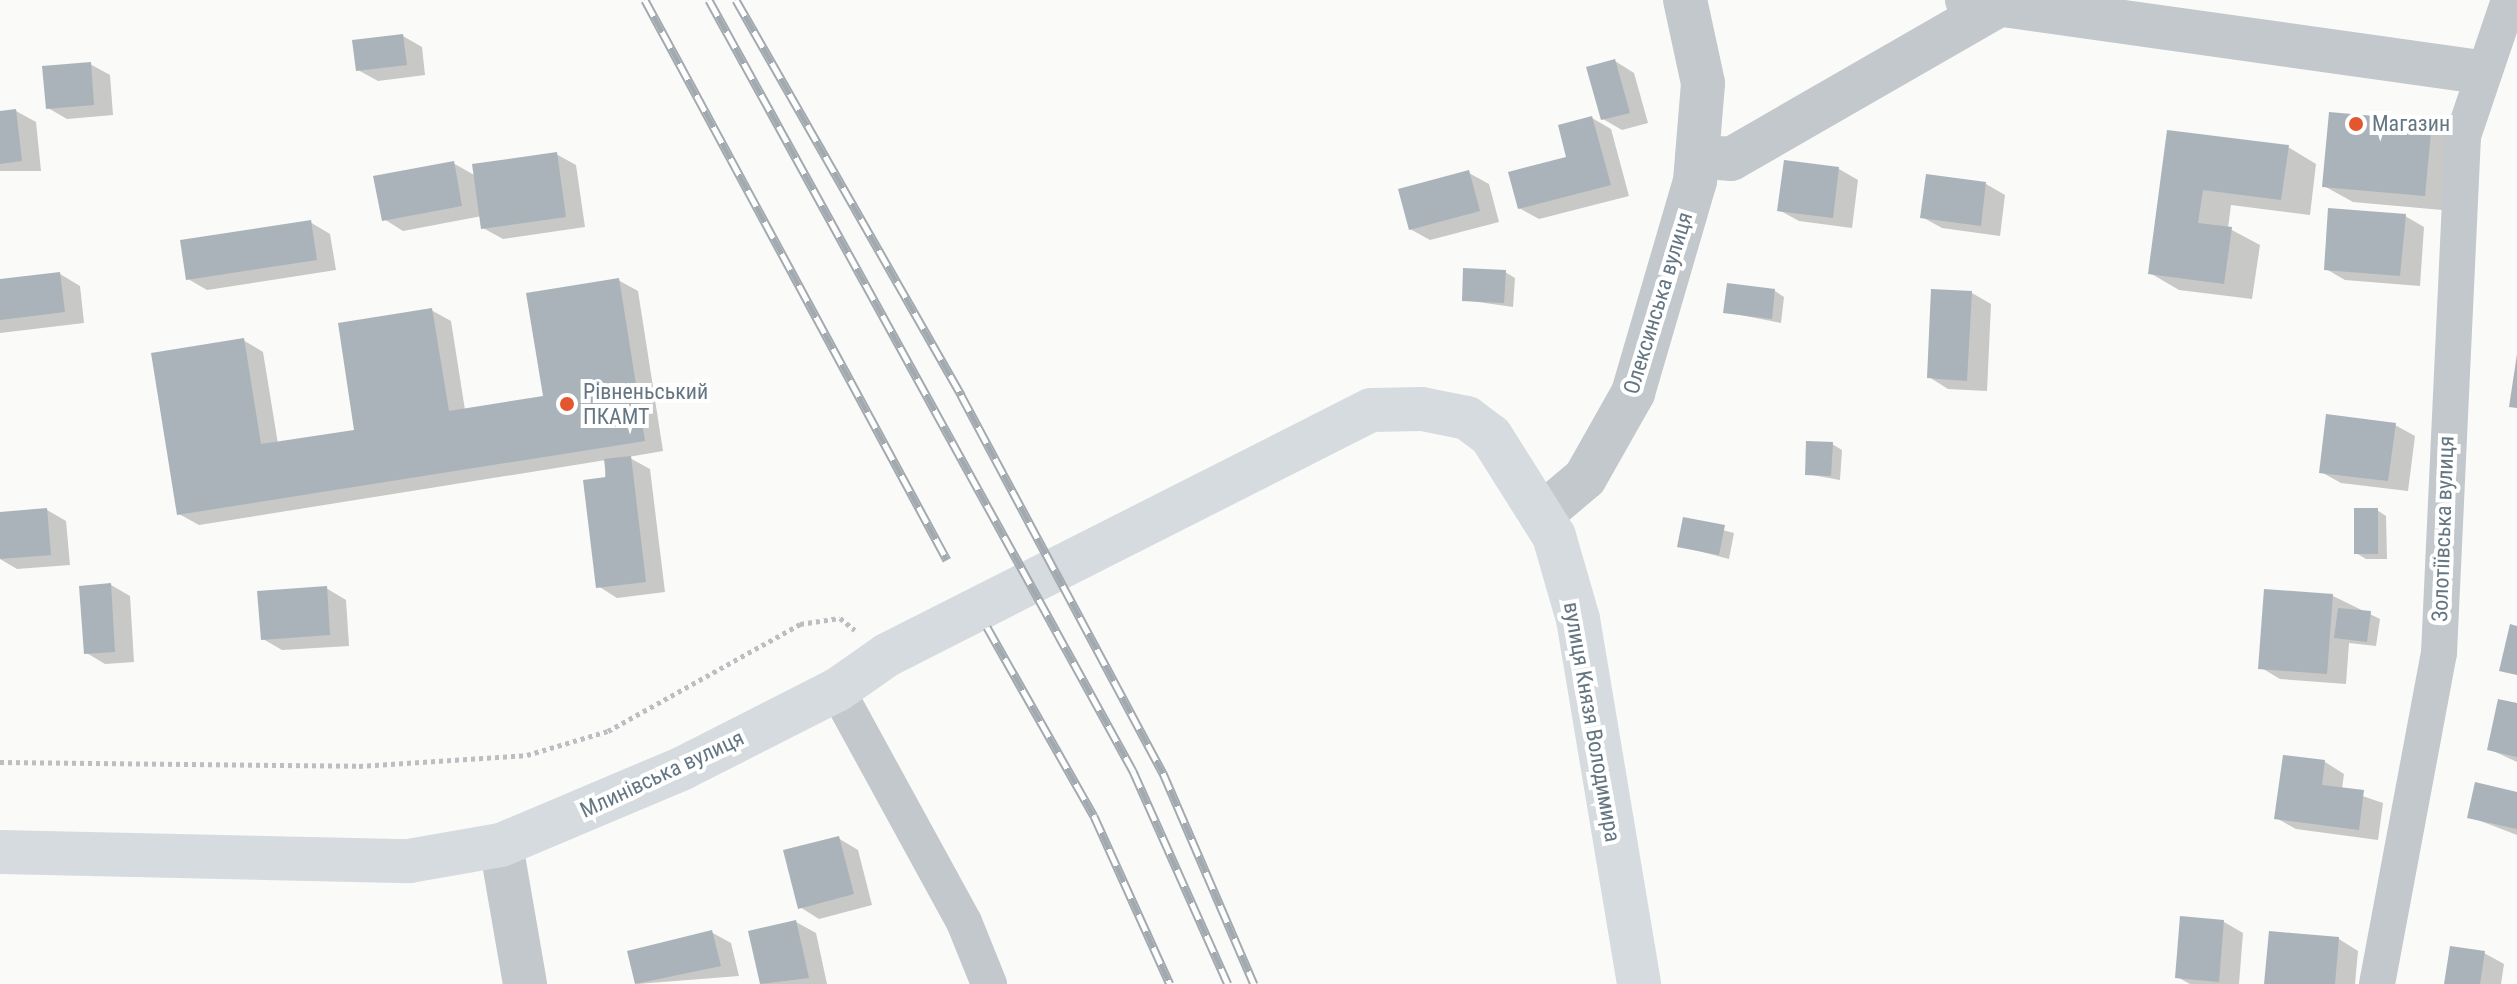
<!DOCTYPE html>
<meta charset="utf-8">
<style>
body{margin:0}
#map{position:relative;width:2517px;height:984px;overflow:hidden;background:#fafaf8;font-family:"Roboto Condensed",sans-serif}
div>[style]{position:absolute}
.shadow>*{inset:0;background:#0003}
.building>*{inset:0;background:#aab3b9}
.path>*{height:5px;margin-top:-2.5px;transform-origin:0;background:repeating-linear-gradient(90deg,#bbbfc2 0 4px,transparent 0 8px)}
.minor>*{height:36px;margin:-18px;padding:0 18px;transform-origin:18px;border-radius:18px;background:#c3c8cc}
.tertiary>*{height:44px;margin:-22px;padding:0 22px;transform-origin:22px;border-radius:22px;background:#c3c8cc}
.secondary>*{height:44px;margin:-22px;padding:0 22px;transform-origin:22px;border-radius:22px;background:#d6dbdf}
.rail>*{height:9px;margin-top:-4.5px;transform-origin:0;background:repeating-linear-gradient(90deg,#fff 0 18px,#a2aab0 0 36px);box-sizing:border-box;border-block:2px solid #a2aab0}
.dots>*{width:22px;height:22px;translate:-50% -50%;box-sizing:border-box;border:4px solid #fff;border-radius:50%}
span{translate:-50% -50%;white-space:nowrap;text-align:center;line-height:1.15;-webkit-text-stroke:8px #fff;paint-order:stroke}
.poi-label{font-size:22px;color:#657683}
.left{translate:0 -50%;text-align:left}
.street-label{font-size:22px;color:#657683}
</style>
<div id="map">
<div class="shadow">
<div style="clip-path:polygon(403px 36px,422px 47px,425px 75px,378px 81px,358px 70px)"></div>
<div style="clip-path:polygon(1615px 61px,1634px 73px,1648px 123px,1622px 130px,1603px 119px)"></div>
<div style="clip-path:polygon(90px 64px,110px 75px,113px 115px,67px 119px,48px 108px)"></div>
<div style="clip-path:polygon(16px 111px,36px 122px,41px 171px,0 171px,0 113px)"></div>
<div style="clip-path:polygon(1592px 118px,1611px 129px,1629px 196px,1539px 219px,1519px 208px,1568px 158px)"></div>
<div style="clip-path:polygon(2431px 123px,2460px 140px,2453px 211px,2353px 202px,2324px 186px)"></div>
<div style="clip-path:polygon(2168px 132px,2288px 147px,2316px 164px,2310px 215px,2231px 205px,2228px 228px,2260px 245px,2252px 299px,2179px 290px,2150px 273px)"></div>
<div style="clip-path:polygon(556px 154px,576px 165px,585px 227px,503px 239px,483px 228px,482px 216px,403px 231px,384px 219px,453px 163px,476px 176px)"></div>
<div style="clip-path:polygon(1839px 169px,1858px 180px,1852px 228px,1799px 221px,1779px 210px)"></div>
<div style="clip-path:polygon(1469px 173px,1489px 184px,1499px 222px,1430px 240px,1410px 229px)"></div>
<div style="clip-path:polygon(1986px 184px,2005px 195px,2000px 236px,1942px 228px,1922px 217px)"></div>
<div style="clip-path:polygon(2405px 216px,2424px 227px,2420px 286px,2345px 280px,2326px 269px)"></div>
<div style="clip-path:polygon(310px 222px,330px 234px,336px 270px,207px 290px,188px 279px)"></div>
<div style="clip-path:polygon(1505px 272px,1515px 278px,1513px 307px,1464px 300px)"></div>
<div style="clip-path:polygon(60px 274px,80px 286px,84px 323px,0 333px,0 281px)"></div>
<div style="clip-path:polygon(618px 280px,638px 291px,663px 451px,628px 457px,650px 469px,665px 592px,617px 598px,598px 586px,606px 460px,199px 525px,179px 514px,243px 340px,263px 352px,278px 444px,357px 432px,431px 310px,451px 321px,465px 410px,545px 398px)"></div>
<div style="clip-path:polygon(1775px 291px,1784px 297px,1781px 323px,1725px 312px)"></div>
<div style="clip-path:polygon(1972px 293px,1991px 304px,1987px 391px,1948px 389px,1929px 377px)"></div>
<div style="clip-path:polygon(2395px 425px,2415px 436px,2408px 491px,2341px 483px,2321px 472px)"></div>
<div style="clip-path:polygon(1832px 444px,1842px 450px,1840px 480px,1807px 474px)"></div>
<div style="clip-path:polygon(47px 510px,66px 521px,70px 565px,17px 569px,0 559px,0 514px)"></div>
<div style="clip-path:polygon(2377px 510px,2386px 516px,2387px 559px,2366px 559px,2356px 553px)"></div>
<div style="clip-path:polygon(1684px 520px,1734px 533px,1729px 559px,1679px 546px)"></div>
<div style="clip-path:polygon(111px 585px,130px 596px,134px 662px,105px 664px,85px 652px)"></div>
<div style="clip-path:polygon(326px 588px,346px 600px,349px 646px,282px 650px,263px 639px)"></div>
<div style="clip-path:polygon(2333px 596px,2380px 619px,2376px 646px,2349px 643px,2346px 684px,2280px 679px,2260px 667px)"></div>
<div style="clip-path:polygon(2517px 705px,2517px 762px,2489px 749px)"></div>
<div style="clip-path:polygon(2325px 762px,2344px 774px,2342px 789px,2383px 803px,2378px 840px,2296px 829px,2276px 818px)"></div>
<div style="clip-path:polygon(2517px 794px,2517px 835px,2470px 817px)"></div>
<div style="clip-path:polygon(838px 838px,858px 850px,872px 905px,819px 919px,800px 907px)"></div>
<div style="clip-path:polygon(796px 922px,816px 933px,827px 984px,762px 984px,750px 932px)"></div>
<div style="clip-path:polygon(2224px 922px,2243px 933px,2239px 984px,2190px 984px,2177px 977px)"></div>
<div style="clip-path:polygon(711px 932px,731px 943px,739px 976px,637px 984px,630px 952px)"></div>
<div style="clip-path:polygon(2339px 939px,2358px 951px,2355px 984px,2266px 984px)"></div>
<div style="clip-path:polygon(2484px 953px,2504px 964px,2501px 984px,2446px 984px)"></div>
</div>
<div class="building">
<div style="clip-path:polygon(403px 34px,407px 65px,356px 71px,352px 40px)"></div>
<div style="clip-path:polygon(1615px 59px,1630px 113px,1601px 120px,1586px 67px)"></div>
<div style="clip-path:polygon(91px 62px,94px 105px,46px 109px,42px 66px)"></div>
<div style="clip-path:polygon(16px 109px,22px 161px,0 164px,0 111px)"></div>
<div style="clip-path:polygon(2329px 112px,2432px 121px,2425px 196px,2322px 187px)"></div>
<div style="clip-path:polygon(1592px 116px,1611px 185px,1518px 209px,1508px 172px,1566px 157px,1558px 125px)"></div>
<div style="clip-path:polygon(2167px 130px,2289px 145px,2281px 200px,2203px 190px,2198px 223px,2232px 227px,2224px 284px,2148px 274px)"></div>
<div style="clip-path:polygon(557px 152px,566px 217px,481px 229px,472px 164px)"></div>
<div style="clip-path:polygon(1784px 160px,1839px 167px,1833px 218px,1777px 211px)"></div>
<div style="clip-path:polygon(454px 161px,462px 206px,382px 221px,373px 176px)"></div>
<div style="clip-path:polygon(1469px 170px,1480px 211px,1409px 230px,1398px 189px)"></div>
<div style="clip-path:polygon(1926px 174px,1986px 182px,1981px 226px,1920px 218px)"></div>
<div style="clip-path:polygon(2328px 208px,2406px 214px,2400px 276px,2324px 270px)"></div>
<div style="clip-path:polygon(311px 220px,317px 260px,186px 280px,180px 240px)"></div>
<div style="clip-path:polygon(1463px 268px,1506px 270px,1504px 303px,1462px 301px)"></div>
<div style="clip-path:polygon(60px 272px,65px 312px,0 320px,0 279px)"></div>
<div style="clip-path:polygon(619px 278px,645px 441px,177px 515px,151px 353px,244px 338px,261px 444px,354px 430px,338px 323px,432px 308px,449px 411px,543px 396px,526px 293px)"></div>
<div style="clip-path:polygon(1727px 283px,1775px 289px,1772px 319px,1723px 313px)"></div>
<div style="clip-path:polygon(1931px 289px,1972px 291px,1967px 381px,1927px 378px)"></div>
<div style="clip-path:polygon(2517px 354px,2517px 408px,2509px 407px)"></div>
<div style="clip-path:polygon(2326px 414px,2396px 423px,2388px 481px,2319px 473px)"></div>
<div style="clip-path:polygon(1806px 441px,1833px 442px,1831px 476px,1805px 475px)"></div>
<div style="clip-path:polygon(631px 456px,646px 582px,596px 588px,583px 480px,606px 477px,604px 459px)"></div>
<div style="clip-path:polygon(47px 508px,51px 555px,0 559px,0 512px)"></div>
<div style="clip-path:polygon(2354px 508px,2378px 508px,2378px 554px,2354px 554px)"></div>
<div style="clip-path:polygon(1683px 517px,1725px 525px,1719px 555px,1677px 547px)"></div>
<div style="clip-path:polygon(111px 583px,115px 652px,84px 654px,79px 586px)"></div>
<div style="clip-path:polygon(327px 586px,330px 635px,261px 640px,257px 591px)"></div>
<div style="clip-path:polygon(2264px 589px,2333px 594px,2327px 674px,2258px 669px)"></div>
<div style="clip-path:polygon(2338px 608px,2371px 611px,2367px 642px,2334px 638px)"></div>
<div style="clip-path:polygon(2510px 624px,2517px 626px,2517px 675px,2499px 671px)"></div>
<div style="clip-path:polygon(2498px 699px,2517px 703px,2517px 757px,2487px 750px)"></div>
<div style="clip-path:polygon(2283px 755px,2325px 760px,2322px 785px,2364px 790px,2359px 830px,2274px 819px)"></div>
<div style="clip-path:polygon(2475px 782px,2517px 792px,2517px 829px,2467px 818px)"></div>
<div style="clip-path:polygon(839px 836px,854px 894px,798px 909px,783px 850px)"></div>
<div style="clip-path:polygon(2180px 916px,2224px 920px,2219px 982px,2175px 978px)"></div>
<div style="clip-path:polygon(796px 920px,809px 978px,760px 984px,748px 931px)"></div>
<div style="clip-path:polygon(712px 930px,721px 966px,635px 984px,627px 951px)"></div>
<div style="clip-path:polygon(2269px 931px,2339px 937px,2335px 984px,2264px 984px)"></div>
<div style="clip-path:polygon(2450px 946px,2485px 951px,2480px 984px,2444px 984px)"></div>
</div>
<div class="path">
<div style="left:0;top:762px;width:359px;rotate:0.6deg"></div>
<div style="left:359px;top:766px;width:168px;rotate:-3.7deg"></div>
<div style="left:527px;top:755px;width:84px;rotate:-16.5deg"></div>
<div style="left:608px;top:731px;width:220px;rotate:-29.1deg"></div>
<div style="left:800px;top:624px;width:40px;rotate:-8.5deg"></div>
<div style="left:840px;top:618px;width:19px;rotate:39deg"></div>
</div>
<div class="minor">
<div style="left:837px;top:690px;width:264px;rotate:61.3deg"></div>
<div style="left:964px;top:922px;width:67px;rotate:68deg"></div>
<div style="left:2377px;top:984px;width:337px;rotate:-79.4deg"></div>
<div style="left:2439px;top:653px;width:518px;rotate:-87.34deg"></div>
<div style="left:2463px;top:136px;width:144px;rotate:-71.3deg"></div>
</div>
<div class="tertiary">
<div style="left:1967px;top:0;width:518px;rotate:7.99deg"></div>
<div style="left:1697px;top:157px;width:34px;rotate:3deg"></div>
<div style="left:1731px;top:159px;width:307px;rotate:-29.9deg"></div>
<div style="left:1541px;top:515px;width:57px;rotate:-40.1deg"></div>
<div style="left:1585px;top:478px;width:98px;rotate:-60.5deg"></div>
<div style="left:1633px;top:393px;width:221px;rotate:-73.7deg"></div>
<div style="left:1695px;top:181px;width:98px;rotate:-85.3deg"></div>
<div style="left:1703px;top:83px;width:85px;rotate:-102.2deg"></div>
<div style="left:501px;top:845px;width:141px;rotate:80.2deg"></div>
</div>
<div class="secondary">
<div style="left:0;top:852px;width:409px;rotate:1.3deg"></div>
<div style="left:409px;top:861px;width:93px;rotate:-9.9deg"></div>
<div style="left:501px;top:845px;width:198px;rotate:-22.9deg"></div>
<div style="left:683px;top:768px;width:173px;rotate:-26.9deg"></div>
<div style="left:837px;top:690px;width:61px;rotate:-35deg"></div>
<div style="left:887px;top:655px;width:542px;rotate:-26.85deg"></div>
<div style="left:1371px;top:410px;width:51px;rotate:-1.1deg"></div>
<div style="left:1422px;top:409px;width:46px;rotate:11.3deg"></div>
<div style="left:1467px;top:418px;width:30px;rotate:37deg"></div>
<div style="left:1491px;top:436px;width:118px;rotate:57.8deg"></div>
<div style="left:1554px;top:536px;width:86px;rotate:73.9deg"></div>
<div style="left:1578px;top:619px;width:370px;rotate:80.5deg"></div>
</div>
<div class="rail">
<div style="left:645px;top:0;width:636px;rotate:61.66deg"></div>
<div style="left:709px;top:0;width:880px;rotate:61.19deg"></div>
<div style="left:1133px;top:771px;width:233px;rotate:66deg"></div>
<div style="left:736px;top:0;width:455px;rotate:60.3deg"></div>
<div style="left:961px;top:395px;width:429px;rotate:61.9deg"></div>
<div style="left:1163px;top:773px;width:230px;rotate:66.7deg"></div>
<div style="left:987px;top:627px;width:217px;rotate:60.5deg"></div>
<div style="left:1094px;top:816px;width:184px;rotate:65.7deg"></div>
</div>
<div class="dots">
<div style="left:2356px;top:124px;background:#e4572e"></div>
<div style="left:567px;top:404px;background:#e4572e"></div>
</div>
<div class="poi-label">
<span class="left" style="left:2372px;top:124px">Магазин</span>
<span class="left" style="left:583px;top:404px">Рівненьський<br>ПКАМТ</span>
</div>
<div class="street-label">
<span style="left:1658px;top:303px;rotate:-73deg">Олексинська вулиця</span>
<span style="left:2443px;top:529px;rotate:-88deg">Золотіївська вулиця</span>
<span style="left:1592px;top:722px;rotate:80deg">вулиця Князя Володимира</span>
<span style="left:662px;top:774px;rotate:-25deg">Млинівська вулиця</span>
</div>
</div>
